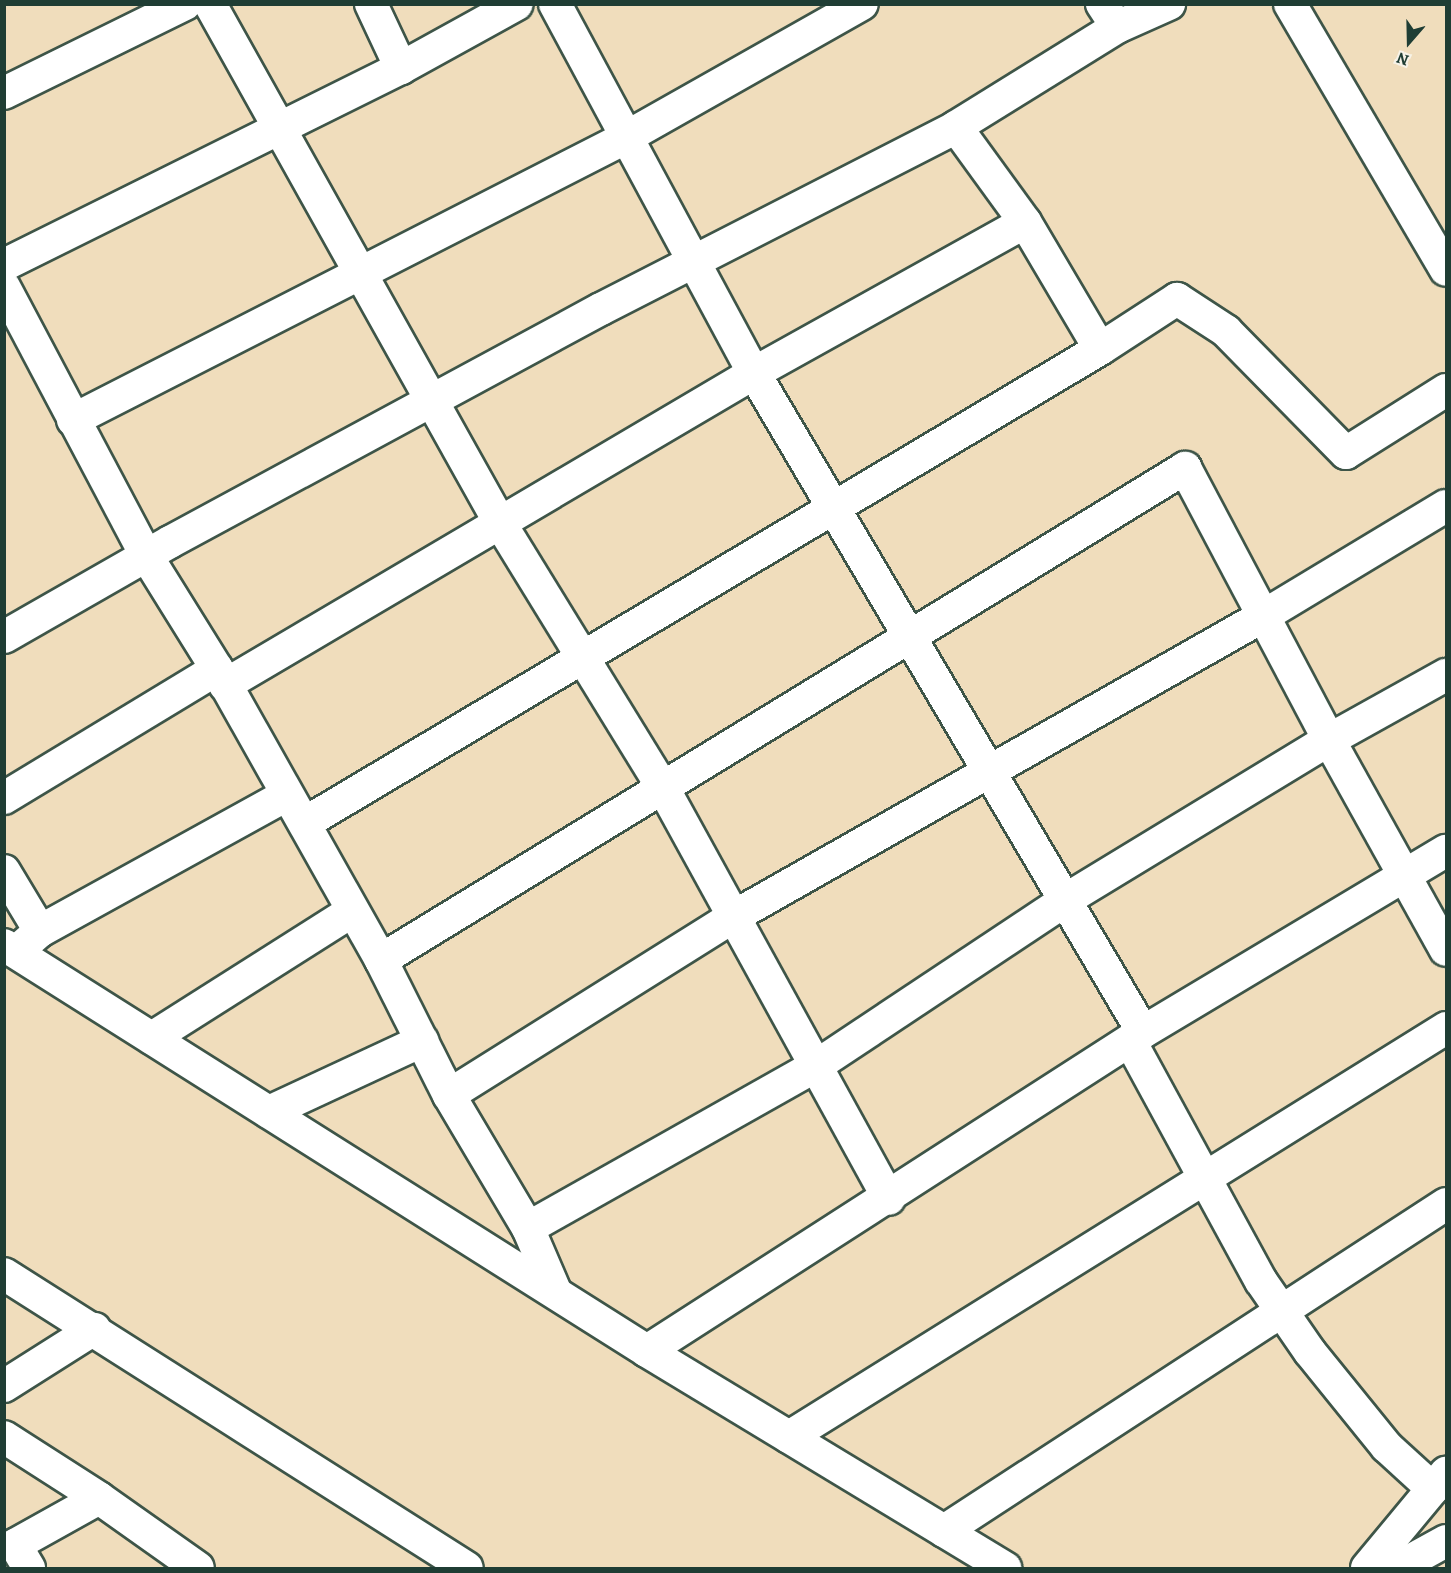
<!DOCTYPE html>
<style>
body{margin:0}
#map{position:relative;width:1451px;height:1573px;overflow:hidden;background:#f0ddbc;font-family:Alegreya,serif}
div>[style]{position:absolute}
.roads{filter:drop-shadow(2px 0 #3e5548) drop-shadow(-2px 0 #3e5548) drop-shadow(0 2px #3e5548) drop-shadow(0 -2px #3e5548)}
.minor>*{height:32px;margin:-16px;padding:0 16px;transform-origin:16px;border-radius:16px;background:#fff}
span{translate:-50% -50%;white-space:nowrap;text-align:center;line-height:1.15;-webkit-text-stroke:4.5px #f7f3e8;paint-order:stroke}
.frame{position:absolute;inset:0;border:6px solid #1f3d34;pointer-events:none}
.north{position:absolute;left:1379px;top:12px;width:60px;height:60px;-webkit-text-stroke:4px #f7f3e8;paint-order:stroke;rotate:200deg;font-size:16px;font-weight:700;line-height:24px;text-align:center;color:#1f3d34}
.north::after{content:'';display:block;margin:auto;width:21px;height:27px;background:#1f3d34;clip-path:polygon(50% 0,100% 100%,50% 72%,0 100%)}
</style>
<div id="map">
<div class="roads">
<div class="minor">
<div style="left:210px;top:4px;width:595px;rotate:60.8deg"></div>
<div style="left:500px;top:523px;width:309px;rotate:58.4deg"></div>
<div style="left:662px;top:786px;width:471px;rotate:61.2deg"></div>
<div style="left:371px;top:4px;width:71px;rotate:64.9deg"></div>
<div style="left:555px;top:4px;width:419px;rotate:61.7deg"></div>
<div style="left:754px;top:373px;width:765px;rotate:59.45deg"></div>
<div style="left:1102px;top:4px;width:27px;rotate:57deg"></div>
<div style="left:1117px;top:27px;width:57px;rotate:-23.9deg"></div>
<div style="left:1290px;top:4px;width:308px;rotate:59.6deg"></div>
<div style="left:4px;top:93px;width:202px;rotate:-26.2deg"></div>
<div style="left:956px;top:127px;width:117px;rotate:54deg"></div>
<div style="left:1025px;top:222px;width:147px;rotate:59.4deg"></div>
<div style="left:1100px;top:349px;width:92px;rotate:-33deg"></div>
<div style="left:1177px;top:299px;width:59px;rotate:33.1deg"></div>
<div style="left:1226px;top:331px;width:171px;rotate:45.5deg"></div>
<div style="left:1346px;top:453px;width:118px;rotate:-32.2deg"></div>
<div style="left:4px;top:265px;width:443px;rotate:-26.4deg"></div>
<div style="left:401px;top:68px;width:132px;rotate:-28.9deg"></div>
<div style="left:4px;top:287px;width:303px;rotate:62.1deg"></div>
<div style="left:146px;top:555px;width:134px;rotate:58.1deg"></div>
<div style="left:217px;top:669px;width:334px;rotate:60.6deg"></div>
<div style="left:381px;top:960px;width:151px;rotate:63.3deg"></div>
<div style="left:449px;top:1095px;width:155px;rotate:59.3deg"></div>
<div style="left:528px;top:1228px;width:69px;rotate:66.8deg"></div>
<div style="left:73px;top:420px;width:620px;rotate:-27.06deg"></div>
<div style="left:625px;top:138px;width:272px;rotate:-29.5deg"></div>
<div style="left:4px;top:637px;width:191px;rotate:-29.8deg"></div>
<div style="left:170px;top:542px;width:490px;rotate:-28.4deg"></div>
<div style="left:601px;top:309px;width:399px;rotate:-27.1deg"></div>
<div style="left:956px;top:127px;width:190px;rotate:-31.8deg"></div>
<div style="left:225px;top:685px;width:614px;rotate:-30.53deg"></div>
<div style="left:754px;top:373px;width:310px;rotate:-29.1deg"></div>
<div style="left:4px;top:798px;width:249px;rotate:-31.2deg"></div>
<div style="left:305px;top:823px;width:926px;rotate:-30.8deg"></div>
<div style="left:4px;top:871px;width:70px;rotate:59deg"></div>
<div style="left:40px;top:931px;width:20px;rotate:139deg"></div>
<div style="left:40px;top:931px;width:281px;rotate:-28.9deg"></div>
<div style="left:4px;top:945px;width:760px;rotate:32.27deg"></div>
<div style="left:647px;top:1351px;width:419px;rotate:31.2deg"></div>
<div style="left:381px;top:960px;width:943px;rotate:-31.46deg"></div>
<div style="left:1185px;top:468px;width:308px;rotate:62.1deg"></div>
<div style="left:1329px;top:740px;width:240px;rotate:60.9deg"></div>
<div style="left:152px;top:1038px;width:237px;rotate:-32.4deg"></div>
<div style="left:1130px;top:1041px;width:273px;rotate:61.4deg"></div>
<div style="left:1261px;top:1281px;width:86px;rotate:55.4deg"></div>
<div style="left:1310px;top:1352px;width:122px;rotate:51deg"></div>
<div style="left:1387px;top:1447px;width:62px;rotate:42.4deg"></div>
<div style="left:449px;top:1095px;width:335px;rotate:-32.1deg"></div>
<div style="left:733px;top:917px;width:612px;rotate:-29.58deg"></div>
<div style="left:1265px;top:615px;width:211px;rotate:-31.1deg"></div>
<div style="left:269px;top:1112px;width:169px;rotate:-24.9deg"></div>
<div style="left:528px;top:1228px;width:330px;rotate:-29.4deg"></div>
<div style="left:816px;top:1066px;width:301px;rotate:-33.6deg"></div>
<div style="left:1067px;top:899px;width:306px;rotate:-31.3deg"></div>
<div style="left:1329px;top:740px;width:134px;rotate:-29.1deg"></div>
<div style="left:4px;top:1274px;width:548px;rotate:32.42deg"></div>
<div style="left:647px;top:1351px;width:590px;rotate:-32.75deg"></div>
<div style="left:1143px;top:1032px;width:353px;rotate:-30.9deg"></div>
<div style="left:4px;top:1386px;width:107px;rotate:-32.3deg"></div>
<div style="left:4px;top:1437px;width:113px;rotate:32.7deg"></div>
<div style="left:99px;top:1498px;width:121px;rotate:35.3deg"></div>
<div style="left:789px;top:1437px;width:774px;rotate:-31.9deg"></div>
<div style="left:944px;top:1531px;width:599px;rotate:-33.08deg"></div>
<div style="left:29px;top:1568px;width:27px;rotate:-121deg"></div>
<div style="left:15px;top:1545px;width:96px;rotate:-29.2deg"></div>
<div style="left:1367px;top:1568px;width:124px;rotate:-50.3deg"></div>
<div style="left:1397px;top:1568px;width:56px;rotate:-28.9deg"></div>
</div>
</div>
<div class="frame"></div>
<div class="north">N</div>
</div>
